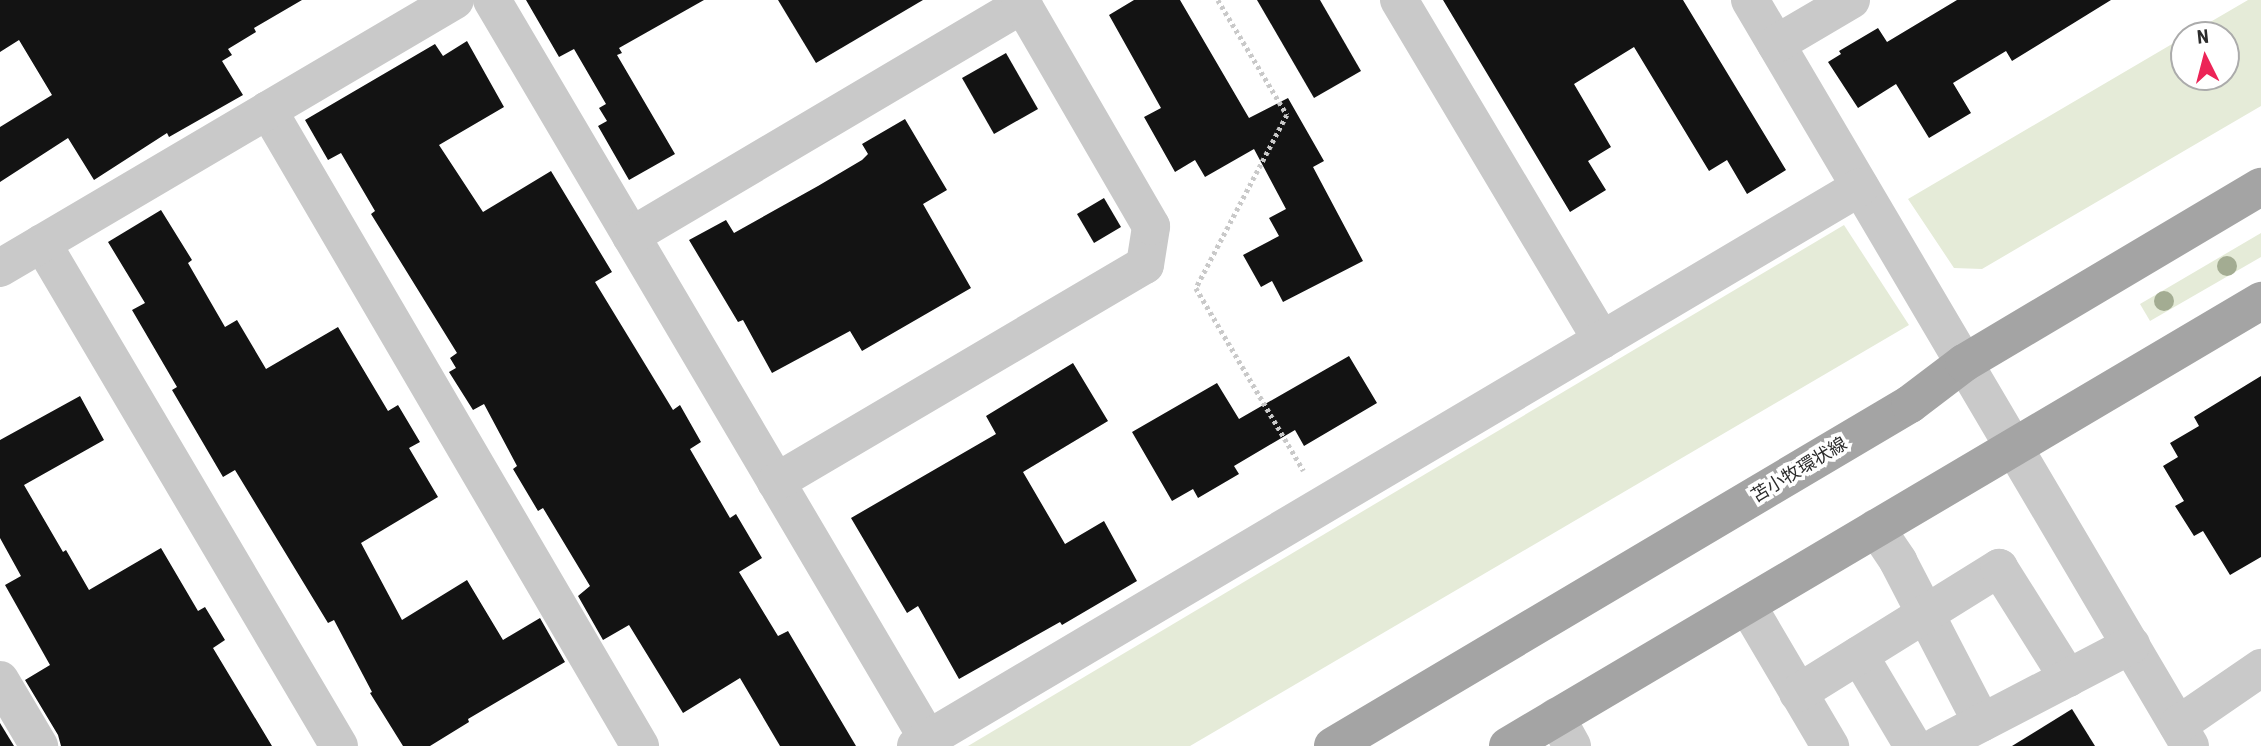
<!DOCTYPE html>
<meta charset="utf-8">
<style>
body{margin:0}
#map{position:relative;width:2261px;height:746px;overflow:hidden;background:#fff;font-family:"Roboto Condensed","Noto Sans JP",sans-serif}
div>[style]{position:absolute}
.green>*{inset:0;background:#e5ebd8}
.building>*{inset:0;background:#131313}
.path>*{height:4.5px;margin-top:-2.25px;transform-origin:0;background:repeating-linear-gradient(90deg,#c9c9c9 0 3.5px,transparent 0 7px)}
.minor>*{height:38px;margin:-19px;padding:0 19px;transform-origin:19px;border-radius:19px;background:#c9c9c9}
.major>*{height:38px;margin:-19px;padding:0 19px;transform-origin:19px;border-radius:19px;background:#a4a4a4}
.trees>*{width:20px;height:20px;margin:-10px;border-radius:50%;background:#a3ac92}
span{translate:-50% -50%;white-space:nowrap;text-align:center;line-height:1.15;-webkit-text-stroke:7px #fff;paint-order:stroke}
.street-label{font-size:18px;color:#2c2c2c}
.north{position:absolute;left:2170px;top:21px;width:70px;height:70px;box-sizing:border-box;background:#fff;border:2px solid #ababab;border-radius:50%;rotate:354deg;font-size:19px;font-weight:700;line-height:28px;text-align:center;color:#2c2c2c}
.north::after{content:'';display:block;margin:auto;width:24px;height:32px;background:#ec2457;clip-path:polygon(50% 0,100% 100%,50% 72%,0 100%)}
</style>
<div id="map">
<div class="green">
<div style="clip-path:polygon(2248px 0,2261px 0,2261px 106px,1982px 269px,1954px 268px,1908px 199px,2184px 37px,2184px 77px,2226px 77px,2226px 35px,2188px 35px)"></div>
<div style="clip-path:polygon(1844px 225px,1909px 325px,1190px 746px,968px 746px)"></div>
<div style="clip-path:polygon(2261px 233px,2261px 257px,2150px 321px,2140px 304px)"></div>
</div>
<div class="building">
<div style="clip-path:polygon(0 0,302px 0,254px 28px,256px 32px,228px 49px,232px 55px,222px 61px,243px 95px,169px 137px,167px 133px,94px 180px,68px 138px,0 182px,0 127px,52px 95px,19px 40px,0 52px)"></div>
<div style="clip-path:polygon(526px 0,704px 0,619px 48px,622px 53px,617px 55px,675px 154px,629px 180px,598px 126px,607px 121px,599px 108px,606px 104px,574px 49px,559px 57px)"></div>
<div style="clip-path:polygon(778px 0,923px 0,816px 63px)"></div>
<div style="clip-path:polygon(1134px 0,1180px 0,1249px 118px,1288px 98px,1324px 161px,1313px 167px,1363px 261px,1283px 302px,1272px 281px,1261px 287px,1243px 255px,1279px 236px,1269px 218px,1286px 209px,1254px 149px,1205px 177px,1195px 160px,1175px 172px,1144px 117px,1161px 108px,1109px 15px)"></div>
<div style="clip-path:polygon(1257px 0,1320px 0,1361px 71px,1314px 98px)"></div>
<div style="clip-path:polygon(1443px 0,1683px 0,1786px 170px,1747px 194px,1727px 160px,1709px 171px,1634px 47px,1574px 84px,1611px 147px,1588px 161px,1606px 190px,1570px 212px)"></div>
<div style="clip-path:polygon(1957px 0,2111px 0,2012px 61px,2006px 51px,1953px 83px,1971px 113px,1929px 138px,1896px 84px,1858px 108px,1828px 62px,1841px 54px,1839px 51px,1878px 28px,1887px 42px)"></div>
<div style="clip-path:polygon(467px 41px,504px 107px,439px 145px,483px 212px,551px 171px,612px 272px,595px 282px,673px 410px,680px 405px,701px 442px,690px 449px,730px 518px,736px 514px,762px 558px,739px 572px,778px 636px,788px 631px,856px 746px,780px 746px,740px 678px,683px 713px,629px 625px,603px 640px,578px 596px,590px 586px,543px 508px,538px 511px,513px 469px,517px 466px,484px 404px,473px 410px,449px 372px,456px 368px,450px 358px,457px 353px,371px 214px,375px 211px,341px 153px,328px 160px,305px 120px,435px 44px,443px 56px)"></div>
<div style="clip-path:polygon(1006px 53px,1038px 109px,994px 134px,962px 78px)"></div>
<div style="clip-path:polygon(905px 119px,947px 190px,923px 204px,971px 288px,862px 351px,850px 331px,772px 373px,743px 320px,738px 322px,689px 240px,726px 220px,734px 233px,818px 186px,862px 160px,868px 154px,862px 144px)"></div>
<div style="clip-path:polygon(1104px 198px,1121px 227px,1094px 243px,1077px 214px)"></div>
<div style="clip-path:polygon(161px 210px,192px 260px,188px 263px,225px 327px,237px 320px,266px 369px,338px 327px,388px 411px,398px 405px,420px 442px,409px 448px,438px 497px,361px 543px,402px 620px,467px 580px,503px 640px,540px 618px,565px 662px,468px 719px,469px 722px,430px 746px,403px 746px,370px 693px,372px 692px,334px 620px,328px 623px,235px 470px,223px 477px,172px 390px,177px 387px,132px 310px,145px 303px,108px 242px)"></div>
<div style="clip-path:polygon(1349px 356px,1377px 403px,1304px 446px,1295px 430px,1234px 466px,1239px 474px,1198px 498px,1193px 489px,1172px 501px,1132px 432px,1217px 383px,1239px 419px)"></div>
<div style="clip-path:polygon(1073px 363px,1108px 421px,1023px 472px,1065px 544px,1104px 521px,1137px 581px,1062px 625px,1060px 622px,959px 679px,918px 606px,907px 613px,851px 518px,996px 434px,986px 416px)"></div>
<div style="clip-path:polygon(2261px 376px,2261px 557px,2230px 575px,2203px 531px,2194px 536px,2175px 506px,2184px 501px,2163px 466px,2178px 457px,2170px 443px,2199px 426px,2194px 417px)"></div>
<div style="clip-path:polygon(80px 396px,104px 440px,24px 485px,63px 552px,66px 550px,89px 590px,161px 548px,198px 611px,205px 607px,225px 640px,213px 648px,272px 746px,61px 746px,58px 735px,25px 680px,50px 665px,5px 585px,21px 576px,0 538px,0 440px)"></div>
<div style="clip-path:polygon(2072px 709px,2095px 746px,2012px 746px)"></div>
<div style="clip-path:polygon(0 723px,14px 746px,0 746px)"></div>
</div>
<div class="path">
<div style="left:1218px;top:0;width:134px;rotate:59deg"></div>
<div style="left:1287px;top:115px;width:195px;rotate:117.7deg"></div>
<div style="left:1196px;top:288px;width:212px;rotate:59.5deg"></div>
</div>
<div class="minor">
<div style="left:492px;top:0;width:866px;rotate:59.47deg"></div>
<div style="left:1399px;top:0;width:396px;rotate:59.2deg"></div>
<div style="left:1750px;top:0;width:866px;rotate:59.47deg"></div>
<div style="left:1776px;top:44px;width:87px;rotate:-30.4deg"></div>
<div style="left:268px;top:110px;width:737px;rotate:59.68deg"></div>
<div style="left:631px;top:236px;width:456px;rotate:-30.6deg"></div>
<div style="left:42px;top:243px;width:584px;rotate:59.44deg"></div>
<div style="left:0;top:268px;width:528px;rotate:-30.5deg"></div>
<div style="left:776px;top:482px;width:428px;rotate:-30.5deg"></div>
<div style="left:1145px;top:265px;width:39px;rotate:-81deg"></div>
<div style="left:1151px;top:226px;width:261px;rotate:-120.1deg"></div>
<div style="left:1876px;top:528px;width:40px;rotate:56deg"></div>
<div style="left:1898px;top:561px;width:182px;rotate:62.6deg"></div>
<div style="left:1747px;top:605px;width:164px;rotate:59.5deg"></div>
<div style="left:1859px;top:655px;width:106px;rotate:59.3deg"></div>
<div style="left:0;top:680px;width:77px;rotate:59.4deg"></div>
<div style="left:1798px;top:693px;width:237px;rotate:-31.9deg"></div>
<div style="left:1999px;top:568px;width:130px;rotate:57.9deg"></div>
<div style="left:1556px;top:717px;width:33px;rotate:61deg"></div>
<div style="left:2178px;top:725px;width:101px;rotate:-34.5deg"></div>
<div style="left:916px;top:746px;width:1097px;rotate:-30.63deg"></div>
<div style="left:1937px;top:746px;width:219px;rotate:-27.5deg"></div>
</div>
<div class="major">
<div style="left:1333px;top:746px;width:671px;rotate:-30.66deg"></div>
<div style="left:1910px;top:404px;width:68px;rotate:-37.2deg"></div>
<div style="left:1964px;top:363px;width:345px;rotate:-30.7deg"></div>
<div style="left:1508px;top:746px;width:875px;rotate:-30.58deg"></div>
</div>
<div class="trees">
<div style="left:2227px;top:266px"></div>
<div style="left:2164px;top:301px"></div>
</div>
<div class="street-label">
<span style="left:1799px;top:470px;rotate:-31deg">苫小牧環状線</span>
</div>
<div class="north">N</div>
</div>
